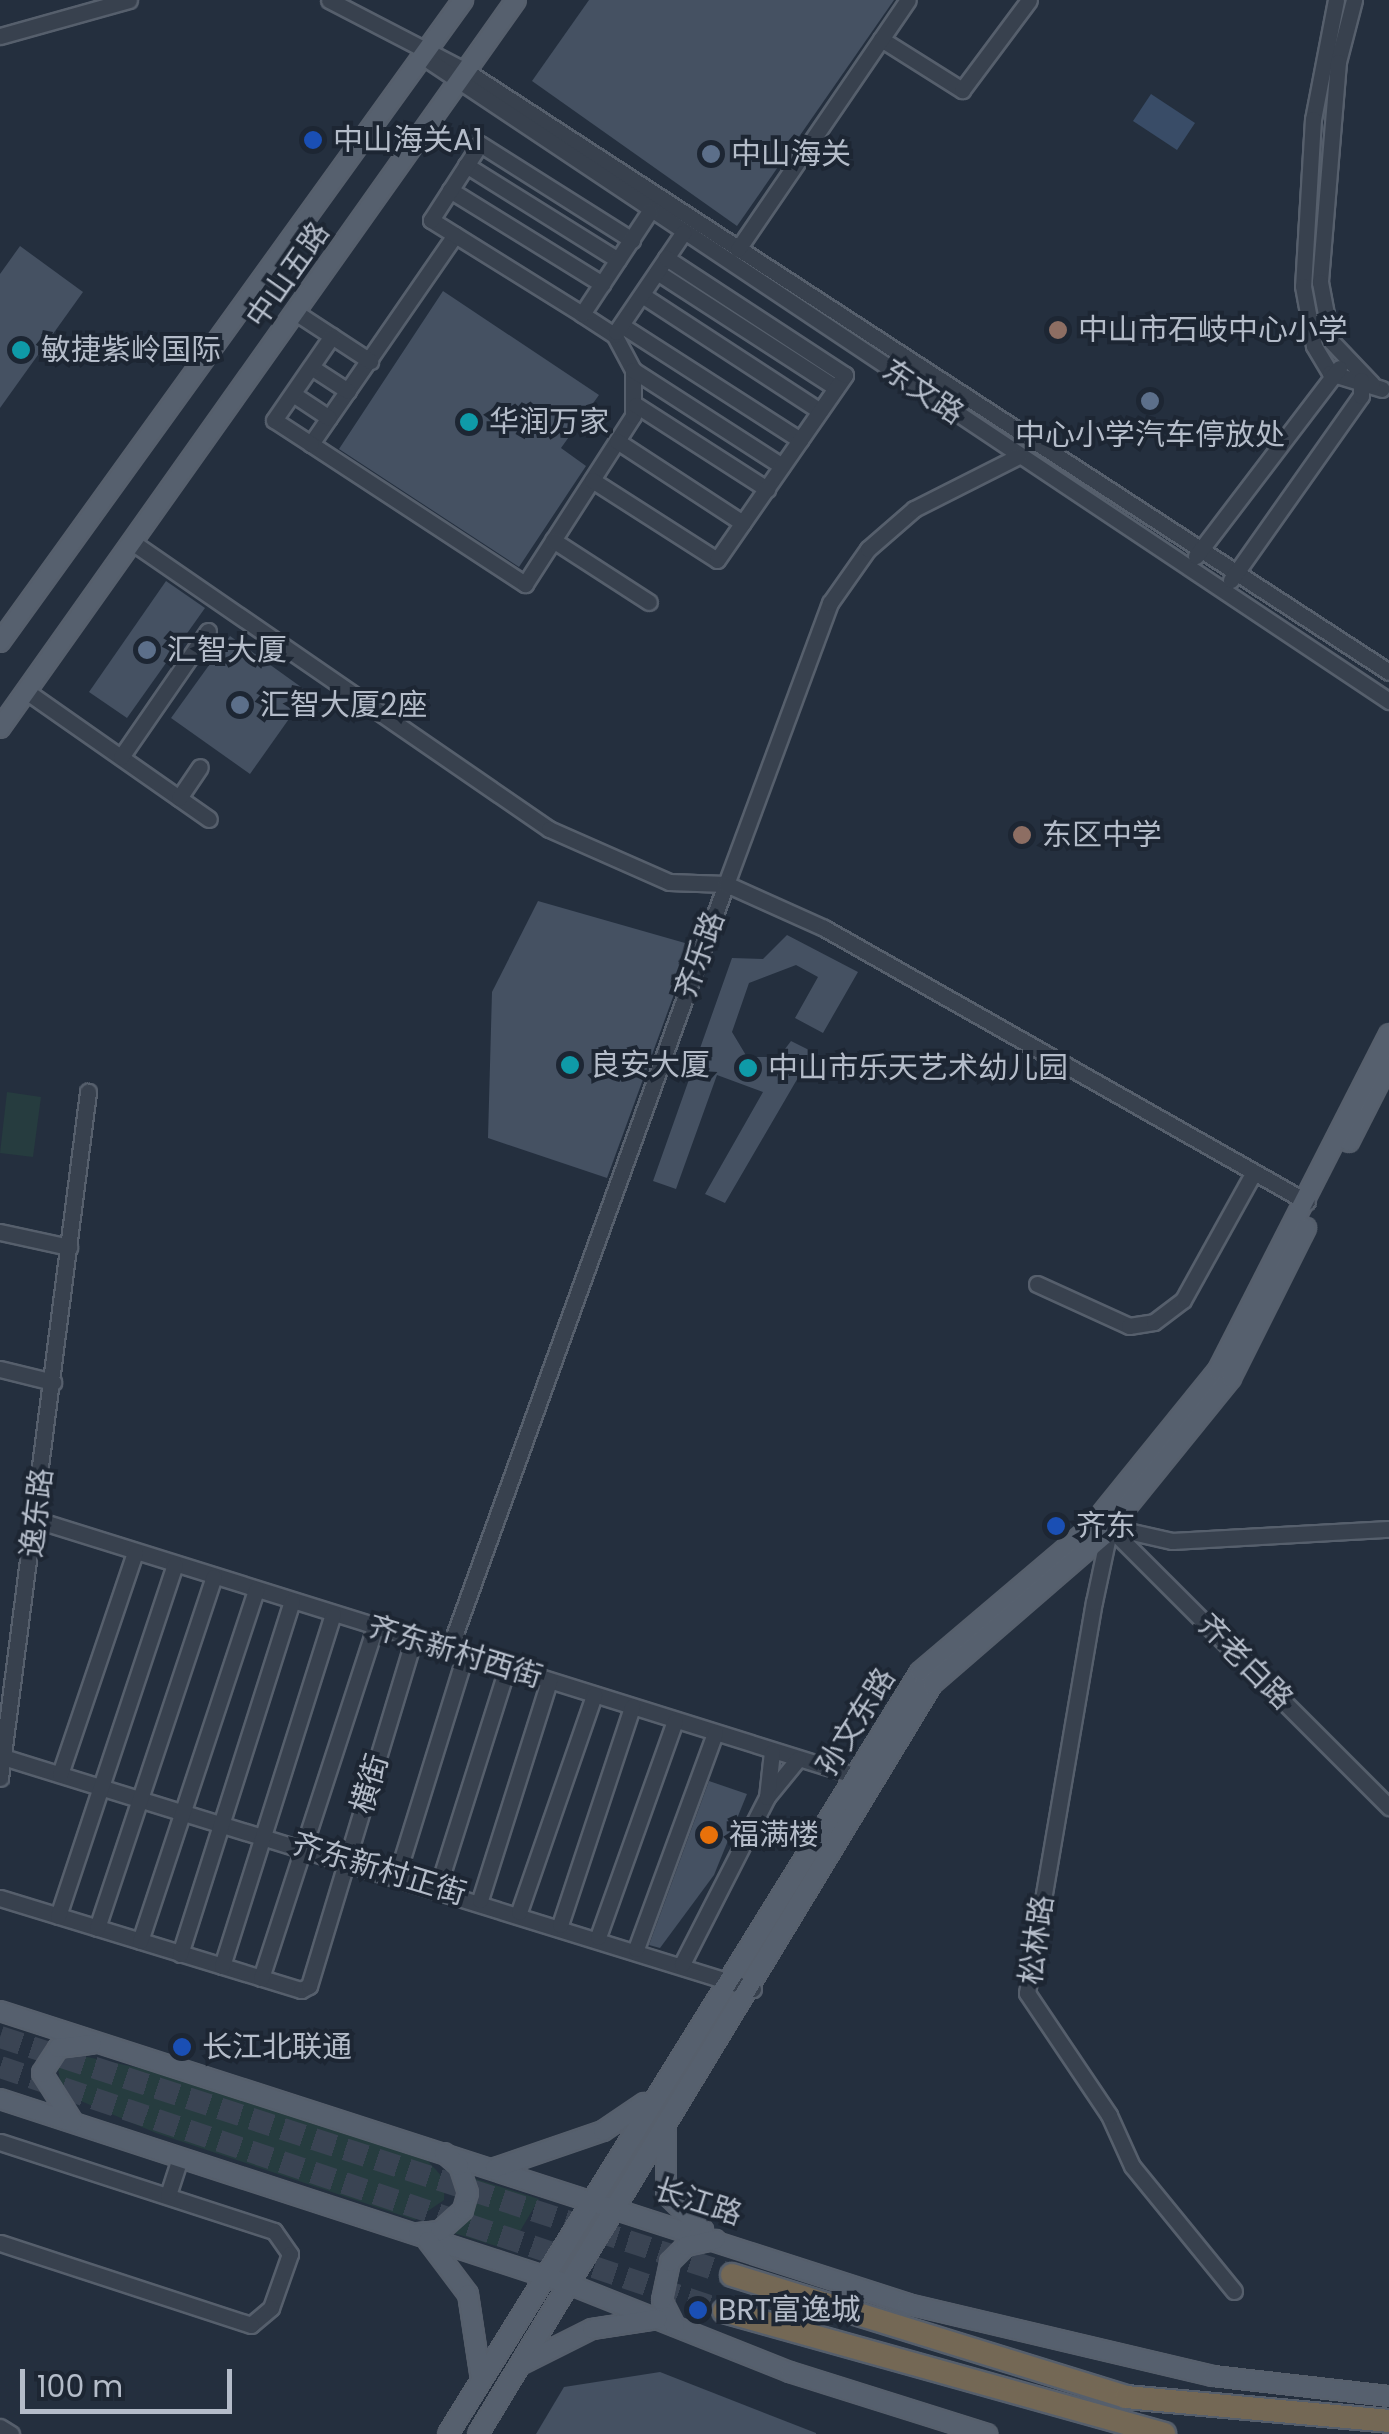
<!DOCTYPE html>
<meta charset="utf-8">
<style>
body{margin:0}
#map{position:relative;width:1389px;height:2434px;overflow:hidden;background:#242f3e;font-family:Poppins,"Noto Sans SC",sans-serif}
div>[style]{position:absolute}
.green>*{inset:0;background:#263c3f}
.water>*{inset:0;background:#394c67}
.building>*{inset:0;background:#455162}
.highway-tunnel>*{height:22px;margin-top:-11px;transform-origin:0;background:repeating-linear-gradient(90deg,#3a4453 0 22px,transparent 0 33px)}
.roads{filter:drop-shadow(2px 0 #565f6c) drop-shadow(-2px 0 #565f6c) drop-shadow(0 2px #565f6c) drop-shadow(0 -2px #565f6c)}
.minor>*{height:15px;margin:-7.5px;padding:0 7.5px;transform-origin:7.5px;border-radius:7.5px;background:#38414e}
.major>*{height:18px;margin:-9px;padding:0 9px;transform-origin:9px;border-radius:9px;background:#56606e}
.highway>*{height:22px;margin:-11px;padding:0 11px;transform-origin:11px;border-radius:11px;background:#746855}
.dots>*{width:28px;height:28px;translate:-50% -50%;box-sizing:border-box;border:5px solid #1d2633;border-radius:50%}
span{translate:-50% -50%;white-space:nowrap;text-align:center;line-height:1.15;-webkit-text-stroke:8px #1d2633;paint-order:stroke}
.poi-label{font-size:30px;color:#b4bcc9}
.left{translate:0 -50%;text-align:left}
.street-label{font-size:30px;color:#b4bcc9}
.scale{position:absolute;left:20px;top:2369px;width:212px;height:45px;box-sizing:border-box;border:5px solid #b4bcc9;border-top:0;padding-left:12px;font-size:30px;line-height:35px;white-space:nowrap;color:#b4bcc9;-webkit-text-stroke:8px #1d2633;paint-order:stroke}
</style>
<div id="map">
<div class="green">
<div style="clip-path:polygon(7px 1092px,41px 1097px,33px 1157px,0 1153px)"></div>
<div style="clip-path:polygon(78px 2055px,172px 2075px,428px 2161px,445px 2180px,444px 2200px,415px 2220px,156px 2133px,62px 2093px,57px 2062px)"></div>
<div style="clip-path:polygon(470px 2177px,539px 2199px,509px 2250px,447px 2231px)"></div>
</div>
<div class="water">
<div style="clip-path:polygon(1151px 94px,1195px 123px,1177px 150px,1133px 121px)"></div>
</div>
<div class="building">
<div style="clip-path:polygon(589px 0,894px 0,737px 226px,532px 81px)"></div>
<div style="clip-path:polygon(20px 246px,83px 292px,0 408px,0 274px)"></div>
<div style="clip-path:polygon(443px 291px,599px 395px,561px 448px,586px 466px,519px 567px,339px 449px)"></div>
<div style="clip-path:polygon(166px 581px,205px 608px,127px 718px,89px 692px)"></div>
<div style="clip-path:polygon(230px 636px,308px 692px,250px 774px,171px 718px)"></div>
<div style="clip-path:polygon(538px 901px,692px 945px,607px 1178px,488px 1138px,492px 992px)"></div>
<div style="clip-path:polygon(787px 935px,858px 972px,823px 1033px,795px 1018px,818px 977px,796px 965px,749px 983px,732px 1032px,747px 1057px,779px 1057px,791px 1041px,813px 1052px,725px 1203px,705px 1194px,763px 1092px,717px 1075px,676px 1189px,653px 1181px,732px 958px,763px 959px)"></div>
<div style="clip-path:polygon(709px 1781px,747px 1794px,714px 1875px,660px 1948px,649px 1945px)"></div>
<div style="clip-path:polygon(660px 2372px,816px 2433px,816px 2434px,536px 2434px,564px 2387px)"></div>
</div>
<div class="highway-tunnel">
<div style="left:0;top:2037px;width:770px;rotate:18.01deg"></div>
<div style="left:0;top:2067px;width:764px;rotate:18.62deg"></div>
</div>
<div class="roads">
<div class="minor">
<div style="left:329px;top:0;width:154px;rotate:27.4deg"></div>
<div style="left:466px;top:71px;width:1101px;rotate:33.07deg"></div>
<div style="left:1336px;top:0;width:121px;rotate:100.9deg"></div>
<div style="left:1313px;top:119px;width:167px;rotate:93.4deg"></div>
<div style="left:1303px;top:286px;width:61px;rotate:79.6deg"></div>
<div style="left:1314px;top:346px;width:31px;rotate:59deg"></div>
<div style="left:1330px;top:373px;width:54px;rotate:17.1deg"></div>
<div style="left:1354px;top:0;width:64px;rotate:104.5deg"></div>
<div style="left:1338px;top:62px;width:221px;rotate:94.7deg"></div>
<div style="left:1320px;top:282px;width:60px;rotate:79.4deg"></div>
<div style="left:1331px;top:341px;width:59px;rotate:46.4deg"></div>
<div style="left:0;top:36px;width:134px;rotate:-15.6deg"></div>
<div style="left:881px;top:39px;width:96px;rotate:32.2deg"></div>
<div style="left:962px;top:90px;width:112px;rotate:-53.3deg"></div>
<div style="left:431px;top:62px;width:1152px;rotate:33.7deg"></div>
<div style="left:466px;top:165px;width:179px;rotate:32deg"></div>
<div style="left:450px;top:190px;width:179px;rotate:31.7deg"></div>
<div style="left:455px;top:235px;width:254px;rotate:124.6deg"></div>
<div style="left:311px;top:444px;width:256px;rotate:33.2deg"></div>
<div style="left:525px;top:584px;width:200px;rotate:-57.3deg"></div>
<div style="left:633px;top:416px;width:46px;rotate:-90deg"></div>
<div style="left:633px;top:370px;width:40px;rotate:-118deg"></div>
<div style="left:614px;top:335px;width:38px;rotate:-147deg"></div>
<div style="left:582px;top:314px;width:178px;rotate:-148.1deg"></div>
<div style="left:431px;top:220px;width:90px;rotate:-57.2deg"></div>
<div style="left:480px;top:144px;width:180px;rotate:32.3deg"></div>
<div style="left:738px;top:249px;width:301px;rotate:-55.7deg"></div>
<div style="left:657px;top:272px;width:213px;rotate:32.9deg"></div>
<div style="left:642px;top:295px;width:212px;rotate:33.1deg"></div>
<div style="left:295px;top:312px;width:90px;rotate:33.2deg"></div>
<div style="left:582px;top:314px;width:123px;rotate:-56.6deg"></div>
<div style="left:621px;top:325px;width:213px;rotate:32.7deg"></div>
<div style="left:616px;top:332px;width:120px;rotate:-55.9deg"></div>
<div style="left:311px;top:367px;width:44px;rotate:33deg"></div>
<div style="left:633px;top:370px;width:177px;rotate:32.8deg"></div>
<div style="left:293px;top:394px;width:43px;rotate:33.7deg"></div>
<div style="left:636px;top:405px;width:156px;rotate:32.7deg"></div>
<div style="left:617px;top:441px;width:150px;rotate:33.1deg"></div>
<div style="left:311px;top:444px;width:44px;rotate:-147deg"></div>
<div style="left:274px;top:420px;width:102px;rotate:-55.4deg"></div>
<div style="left:592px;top:480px;width:148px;rotate:32.6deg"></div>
<div style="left:717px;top:560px;width:225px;rotate:-55.3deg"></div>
<div style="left:845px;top:375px;width:214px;rotate:-146.8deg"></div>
<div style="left:553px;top:540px;width:114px;rotate:32.9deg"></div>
<div style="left:132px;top:542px;width:506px;rotate:34.54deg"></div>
<div style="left:549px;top:829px;width:131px;rotate:23.8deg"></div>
<div style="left:669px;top:882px;width:57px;rotate:2deg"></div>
<div style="left:726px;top:884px;width:300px;rotate:-69.7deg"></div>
<div style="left:830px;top:603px;width:66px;rotate:-54.9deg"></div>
<div style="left:868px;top:549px;width:61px;rotate:-41deg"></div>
<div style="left:914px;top:509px;width:118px;rotate:-26.8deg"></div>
<div style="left:1196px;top:556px;width:236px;rotate:-52.7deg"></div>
<div style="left:1231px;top:580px;width:225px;rotate:-54.8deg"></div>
<div style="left:1361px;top:396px;width:16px;rotate:-90deg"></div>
<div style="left:26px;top:691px;width:223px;rotate:35deg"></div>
<div style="left:121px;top:757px;width:153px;rotate:-55.4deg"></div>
<div style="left:179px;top:798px;width:37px;rotate:-56deg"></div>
<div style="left:0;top:1232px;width:71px;rotate:12.3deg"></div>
<div style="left:1037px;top:1284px;width:101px;rotate:24.5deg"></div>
<div style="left:1129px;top:1326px;width:25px;rotate:-9deg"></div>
<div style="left:1154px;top:1322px;width:36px;rotate:-37deg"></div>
<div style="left:1183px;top:1300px;width:146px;rotate:-61deg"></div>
<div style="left:0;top:1369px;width:55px;rotate:13.8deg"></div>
<div style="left:37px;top:1520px;width:869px;rotate:17.35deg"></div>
<div style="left:1110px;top:1528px;width:395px;rotate:45deg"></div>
<div style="left:449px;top:1650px;width:815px;rotate:-70.12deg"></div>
<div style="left:726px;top:884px;width:107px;rotate:24.2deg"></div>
<div style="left:824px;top:928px;width:555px;rotate:29.57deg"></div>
<div style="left:3px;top:1757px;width:785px;rotate:17.19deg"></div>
<div style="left:60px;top:1774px;width:234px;rotate:-71.3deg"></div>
<div style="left:0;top:1778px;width:692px;rotate:-82.69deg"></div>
<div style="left:767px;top:1797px;width:49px;rotate:-50.8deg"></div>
<div style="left:397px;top:1875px;width:230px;rotate:-72.8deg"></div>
<div style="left:438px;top:1887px;width:230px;rotate:-72.5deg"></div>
<div style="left:0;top:1898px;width:315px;rotate:17deg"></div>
<div style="left:301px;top:1990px;width:9px;rotate:-27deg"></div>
<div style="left:309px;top:1986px;width:363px;rotate:-73.2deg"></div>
<div style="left:480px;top:1900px;width:230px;rotate:-72.5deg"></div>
<div style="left:519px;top:1912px;width:230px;rotate:-70.9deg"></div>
<div style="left:58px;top:1916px;width:370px;rotate:-71.6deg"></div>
<div style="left:560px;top:1925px;width:230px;rotate:-71.7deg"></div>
<div style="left:97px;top:1928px;width:370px;rotate:-71.6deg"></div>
<div style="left:598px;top:1937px;width:229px;rotate:-70.4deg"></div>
<div style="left:140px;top:1941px;width:370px;rotate:-71.7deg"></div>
<div style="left:636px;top:1949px;width:230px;rotate:-69.9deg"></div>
<div style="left:180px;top:1954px;width:370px;rotate:-72.4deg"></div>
<div style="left:682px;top:1964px;width:187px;rotate:-63deg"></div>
<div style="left:767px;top:1797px;width:45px;rotate:-83.7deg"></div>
<div style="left:222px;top:1966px;width:369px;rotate:-72.5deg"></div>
<div style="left:261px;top:1978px;width:369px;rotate:-72deg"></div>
<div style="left:0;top:2142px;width:288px;rotate:18deg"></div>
<div style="left:274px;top:2231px;width:28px;rotate:55deg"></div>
<div style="left:290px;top:2254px;width:57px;rotate:109.4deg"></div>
<div style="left:271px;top:2308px;width:26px;rotate:140deg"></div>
<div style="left:251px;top:2325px;width:264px;rotate:-161.9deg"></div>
<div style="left:168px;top:2195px;width:38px;rotate:-72deg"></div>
<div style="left:1234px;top:2291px;width:161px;rotate:-129.2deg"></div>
<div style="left:1132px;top:2166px;width:56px;rotate:-114.3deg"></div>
<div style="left:1109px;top:2115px;width:147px;rotate:-123.9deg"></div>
<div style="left:1027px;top:1993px;width:397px;rotate:-80.3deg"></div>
<div style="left:1094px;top:1602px;width:77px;rotate:-78deg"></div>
<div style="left:1110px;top:1527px;width:64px;rotate:12.7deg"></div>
<div style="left:1172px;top:1541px;width:217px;rotate:-3.2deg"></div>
<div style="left:0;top:2427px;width:13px;rotate:32deg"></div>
</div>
<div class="major">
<div style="left:0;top:642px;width:792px;rotate:-54.2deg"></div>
<div style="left:0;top:728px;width:892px;rotate:-54.67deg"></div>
<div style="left:1349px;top:1142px;width:89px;rotate:-63.1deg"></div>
<div style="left:0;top:2011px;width:954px;rotate:17.88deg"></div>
<div style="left:908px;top:2304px;width:313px;rotate:13.3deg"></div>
<div style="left:1213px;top:2376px;width:177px;rotate:6.5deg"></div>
<div style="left:0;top:2099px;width:601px;rotate:18.04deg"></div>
<div style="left:571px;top:2285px;width:236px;rotate:21.7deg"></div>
<div style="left:790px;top:2372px;width:207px;rotate:17.5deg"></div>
<div style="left:73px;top:2122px;width:58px;rotate:-122.3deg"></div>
<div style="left:42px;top:2073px;width:30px;rotate:-57deg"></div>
<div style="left:58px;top:2048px;width:34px;rotate:-7deg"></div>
<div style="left:666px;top:2132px;width:62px;rotate:90deg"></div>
<div style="left:666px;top:2194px;width:52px;rotate:44.2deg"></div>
<div style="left:495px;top:2168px;width:114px;rotate:-18.9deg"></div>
<div style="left:603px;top:2131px;width:50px;rotate:-34.3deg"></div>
<div style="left:418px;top:2233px;width:22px;rotate:-5deg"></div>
<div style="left:440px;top:2231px;width:31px;rotate:-42deg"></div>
<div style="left:463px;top:2210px;width:18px;rotate:-74deg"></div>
<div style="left:468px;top:2193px;width:28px;rotate:-108deg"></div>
<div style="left:459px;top:2166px;width:20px;rotate:-139deg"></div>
<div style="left:428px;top:2241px;width:66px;rotate:53deg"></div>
<div style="left:468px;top:2294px;width:87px;rotate:81.4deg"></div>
<div style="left:675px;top:2326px;width:29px;rotate:-117deg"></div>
<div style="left:662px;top:2300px;width:39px;rotate:-78deg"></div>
<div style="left:670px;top:2262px;width:23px;rotate:-45deg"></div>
<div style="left:686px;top:2246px;width:30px;rotate:-12deg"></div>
<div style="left:522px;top:2364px;width:78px;rotate:-26.6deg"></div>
<div style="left:592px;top:2329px;width:66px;rotate:-8.7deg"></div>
<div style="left:448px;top:2434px;width:896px;rotate:-58.22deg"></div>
<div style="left:920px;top:1672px;width:224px;rotate:-40.3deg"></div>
<div style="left:1091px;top:1527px;width:202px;rotate:-51deg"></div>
<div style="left:1218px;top:1370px;width:377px;rotate:-63deg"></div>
<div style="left:478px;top:2434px;width:877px;rotate:-58.81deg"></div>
<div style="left:932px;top:1684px;width:228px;rotate:-40.9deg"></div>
<div style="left:1104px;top:1535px;width:202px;rotate:-51deg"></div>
<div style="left:1231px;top:1378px;width:168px;rotate:-63.4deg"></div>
</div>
<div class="highway">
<div style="left:732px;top:2275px;width:412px;rotate:17.2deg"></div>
<div style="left:1126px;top:2397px;width:264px;rotate:5.2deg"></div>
<div style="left:724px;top:2311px;width:457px;rotate:15.6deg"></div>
</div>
</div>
<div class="dots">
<div style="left:313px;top:140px;background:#1a4fb4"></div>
<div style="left:711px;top:154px;background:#5c6f8a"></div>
<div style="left:1058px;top:330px;background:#8d6e63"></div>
<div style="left:21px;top:350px;background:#0f9aa8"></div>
<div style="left:1150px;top:401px;background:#5c6f8a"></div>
<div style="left:469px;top:422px;background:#0f9aa8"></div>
<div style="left:147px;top:650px;background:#5c6f8a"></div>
<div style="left:240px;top:705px;background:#5c6f8a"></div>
<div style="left:1022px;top:835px;background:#8d6e63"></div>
<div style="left:570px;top:1065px;background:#0f9aa8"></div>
<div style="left:748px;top:1068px;background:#0f9aa8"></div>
<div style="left:1056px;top:1526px;background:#1a4fb4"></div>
<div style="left:709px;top:1835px;background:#e8710a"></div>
<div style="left:182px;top:2047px;background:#1a4fb4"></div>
<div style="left:698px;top:2310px;background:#1a4fb4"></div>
</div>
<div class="poi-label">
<span class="left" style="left:333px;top:140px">中山海关A1</span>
<span class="left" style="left:731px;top:154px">中山海关</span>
<span class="left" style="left:1078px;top:330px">中山市石岐中心小学</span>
<span class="left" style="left:41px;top:350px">敏捷紫岭国际</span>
<span class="left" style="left:489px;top:422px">华润万家</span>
<span style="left:1150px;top:435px">中心小学汽车停放处</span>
<span class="left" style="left:167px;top:650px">汇智大厦</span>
<span class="left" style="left:260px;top:705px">汇智大厦2座</span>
<span class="left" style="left:1042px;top:835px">东区中学</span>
<span class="left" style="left:590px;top:1065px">良安大厦</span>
<span class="left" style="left:768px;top:1068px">中山市乐天艺术幼儿园</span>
<span class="left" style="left:1076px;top:1526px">齐东</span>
<span class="left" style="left:729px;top:1835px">福满楼</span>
<span class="left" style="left:202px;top:2047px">长江北联通</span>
<span class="left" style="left:718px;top:2310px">BRT富逸城</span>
</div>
<div class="street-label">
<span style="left:288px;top:275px;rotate:-55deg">中山五路</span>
<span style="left:923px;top:392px;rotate:34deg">东文路</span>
<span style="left:700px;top:955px;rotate:-70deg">齐乐路</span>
<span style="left:37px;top:1513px;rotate:-83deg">逸东路</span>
<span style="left:455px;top:1652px;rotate:17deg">齐东新村西街</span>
<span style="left:1245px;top:1662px;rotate:45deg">齐老白路</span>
<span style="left:856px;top:1722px;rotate:-58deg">孙文东路</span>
<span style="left:370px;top:1784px;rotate:-73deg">横街</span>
<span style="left:379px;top:1869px;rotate:17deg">齐东新村正街</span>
<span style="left:1037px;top:1940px;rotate:-82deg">松林路</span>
<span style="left:698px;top:2202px;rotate:18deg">长江路</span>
</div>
<div class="scale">100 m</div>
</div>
